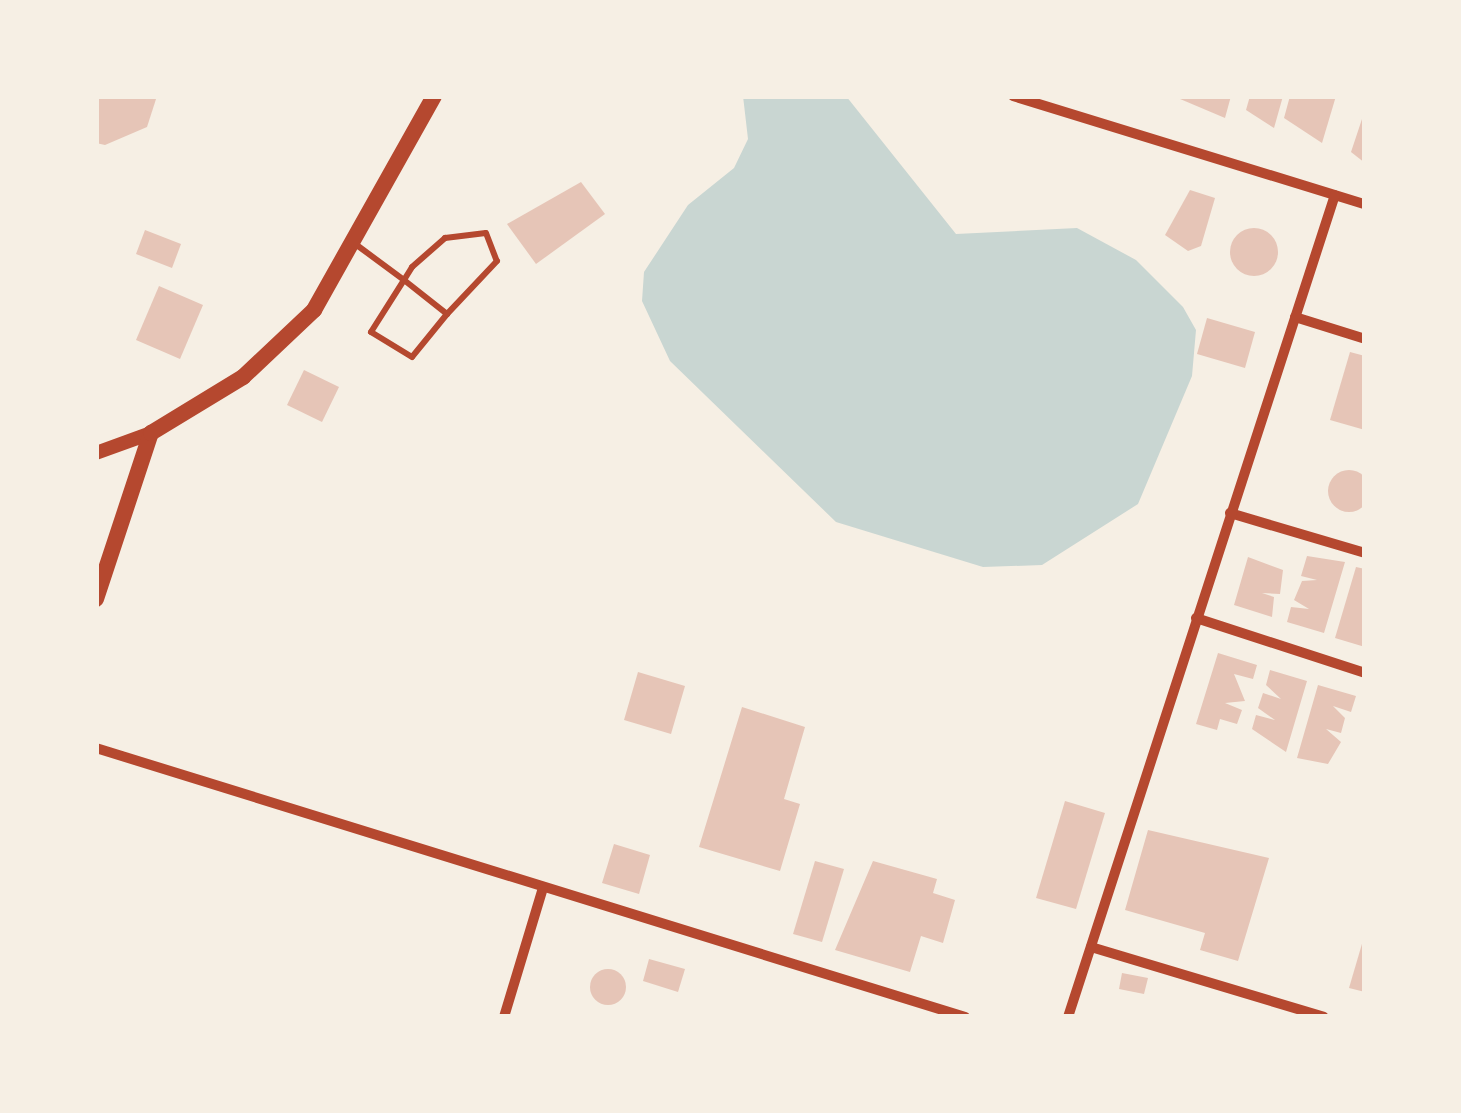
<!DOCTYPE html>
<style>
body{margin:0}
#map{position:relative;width:1461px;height:1113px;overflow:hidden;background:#f6efe4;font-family:Commissioner,sans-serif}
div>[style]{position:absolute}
.water>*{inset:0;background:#c9d6d2}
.building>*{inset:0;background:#e6c5b7}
.round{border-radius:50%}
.service>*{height:6px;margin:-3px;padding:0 3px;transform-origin:3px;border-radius:3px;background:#b5482f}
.minor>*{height:10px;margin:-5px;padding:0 5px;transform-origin:5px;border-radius:5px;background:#b5482f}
.tertiary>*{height:14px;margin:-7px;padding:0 7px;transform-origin:7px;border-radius:7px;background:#b5482f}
.primary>*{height:16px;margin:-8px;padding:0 8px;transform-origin:8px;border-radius:8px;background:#b5482f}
span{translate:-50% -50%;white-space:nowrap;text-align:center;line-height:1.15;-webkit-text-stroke:12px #f6efe4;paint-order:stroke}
.frame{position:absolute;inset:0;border:99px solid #f6efe4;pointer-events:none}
</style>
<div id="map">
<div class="water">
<div style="clip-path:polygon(743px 96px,846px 96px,956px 234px,1077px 228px,1136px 260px,1183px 307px,1196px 330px,1192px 376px,1138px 504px,1042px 565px,983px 567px,836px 522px,670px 361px,642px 301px,644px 272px,688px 205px,734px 168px,748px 139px)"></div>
</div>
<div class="building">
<div style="clip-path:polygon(96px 96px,157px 96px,147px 127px,105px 145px,96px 143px)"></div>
<div style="clip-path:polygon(1173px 96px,1231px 96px,1225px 118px)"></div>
<div style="clip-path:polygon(1250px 96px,1283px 96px,1274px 128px,1246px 110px)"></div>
<div style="clip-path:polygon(1290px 96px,1336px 96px,1322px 143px,1284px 118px)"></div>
<div style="clip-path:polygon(1365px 110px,1365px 163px,1351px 152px)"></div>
<div style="clip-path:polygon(581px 182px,605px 214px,536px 264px,507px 224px)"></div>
<div style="clip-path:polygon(1190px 190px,1215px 198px,1201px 246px,1188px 251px,1165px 235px)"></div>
<div class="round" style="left:1230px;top:228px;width:48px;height:48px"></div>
<div style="clip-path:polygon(145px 230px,181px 244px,172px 268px,136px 254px)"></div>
<div style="clip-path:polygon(159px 286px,203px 305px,180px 359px,136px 340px)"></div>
<div style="clip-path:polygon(1207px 318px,1255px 332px,1245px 368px,1197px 354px)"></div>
<div style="clip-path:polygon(1350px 352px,1365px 356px,1365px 430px,1330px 420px)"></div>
<div style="clip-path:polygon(304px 370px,339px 387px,322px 422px,287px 405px)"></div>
<div class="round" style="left:1328px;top:470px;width:42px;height:42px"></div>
<div style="clip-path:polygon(1307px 556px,1345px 562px,1324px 633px,1287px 622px,1291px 607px,1309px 609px,1294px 600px,1302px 581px,1317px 580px,1301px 576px)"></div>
<div style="clip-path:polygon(1248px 557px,1283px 570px,1280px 594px,1262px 593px,1274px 597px,1272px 617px,1234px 605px)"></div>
<div style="clip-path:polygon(1356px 567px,1365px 569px,1365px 647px,1335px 638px)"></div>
<div style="clip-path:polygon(1218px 653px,1257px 665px,1253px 679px,1234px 674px,1245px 701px,1225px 703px,1242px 710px,1237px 724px,1220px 719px,1217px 730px,1196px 724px)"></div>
<div style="clip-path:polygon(1270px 670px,1307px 681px,1286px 752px,1252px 729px,1256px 715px,1275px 720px,1258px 708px,1263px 693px,1281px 699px,1266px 685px)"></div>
<div style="clip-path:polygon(638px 672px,685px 686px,671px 734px,624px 720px)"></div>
<div style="clip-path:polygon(1318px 685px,1356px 696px,1351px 712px,1333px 706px,1345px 718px,1341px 733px,1326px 729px,1341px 742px,1328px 764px,1297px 758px)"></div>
<div style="clip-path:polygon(742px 707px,805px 727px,784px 799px,800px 804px,780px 871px,699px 847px)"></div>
<div style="clip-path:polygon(1065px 801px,1105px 813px,1076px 909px,1036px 898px)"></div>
<div style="clip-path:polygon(1148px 830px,1269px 858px,1238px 961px,1200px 950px,1205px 933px,1125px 910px)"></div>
<div style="clip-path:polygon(614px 844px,650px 855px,639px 894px,602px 883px)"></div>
<div style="clip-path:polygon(815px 861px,844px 869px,822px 942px,793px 934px)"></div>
<div style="clip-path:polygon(873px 861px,937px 879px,933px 893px,955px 900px,943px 943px,921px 936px,910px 972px,835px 950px)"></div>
<div style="clip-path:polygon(1364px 937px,1365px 937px,1365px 992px,1349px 988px)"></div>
<div style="clip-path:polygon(649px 959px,685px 969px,678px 992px,643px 981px)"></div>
<div class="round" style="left:590px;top:969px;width:36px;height:36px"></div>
<div style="clip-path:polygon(1122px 973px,1148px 978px,1144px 994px,1119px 989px)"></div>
</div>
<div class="service">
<div style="left:358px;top:246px;width:57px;rotate:36.5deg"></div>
<div style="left:404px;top:280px;width:55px;rotate:38.3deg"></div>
<div style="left:447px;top:314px;width:55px;rotate:129.1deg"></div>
<div style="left:412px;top:357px;width:48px;rotate:-148.6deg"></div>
<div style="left:371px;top:332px;width:62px;rotate:-57.6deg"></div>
<div style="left:404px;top:280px;width:15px;rotate:-58deg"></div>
<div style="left:412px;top:267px;width:44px;rotate:-41.3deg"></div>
<div style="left:445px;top:238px;width:41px;rotate:-7deg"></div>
<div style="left:486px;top:233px;width:30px;rotate:69deg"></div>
<div style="left:497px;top:261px;width:73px;rotate:133.3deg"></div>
</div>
<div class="minor">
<div style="left:1013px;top:96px;width:368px;rotate:17.1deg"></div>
<div style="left:1295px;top:317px;width:73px;rotate:17.4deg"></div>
<div style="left:1230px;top:513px;width:141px;rotate:16.5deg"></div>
<div style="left:1196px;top:618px;width:178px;rotate:18deg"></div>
<div style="left:96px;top:748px;width:910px;rotate:17.2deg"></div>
<div style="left:1091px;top:947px;width:243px;rotate:16.7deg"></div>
<div style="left:504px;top:1017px;width:135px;rotate:-73.2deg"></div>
<div style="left:1068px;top:1017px;width:864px;rotate:-72.01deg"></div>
</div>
<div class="tertiary">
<div style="left:96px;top:453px;width:59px;rotate:-20deg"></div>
</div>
<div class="primary">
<div style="left:96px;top:599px;width:175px;rotate:-71.7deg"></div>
<div style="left:151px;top:433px;width:108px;rotate:-31.3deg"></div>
<div style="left:243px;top:377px;width:98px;rotate:-43.3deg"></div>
<div style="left:314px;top:310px;width:245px;rotate:-60.7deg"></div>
</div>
<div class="frame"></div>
</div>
